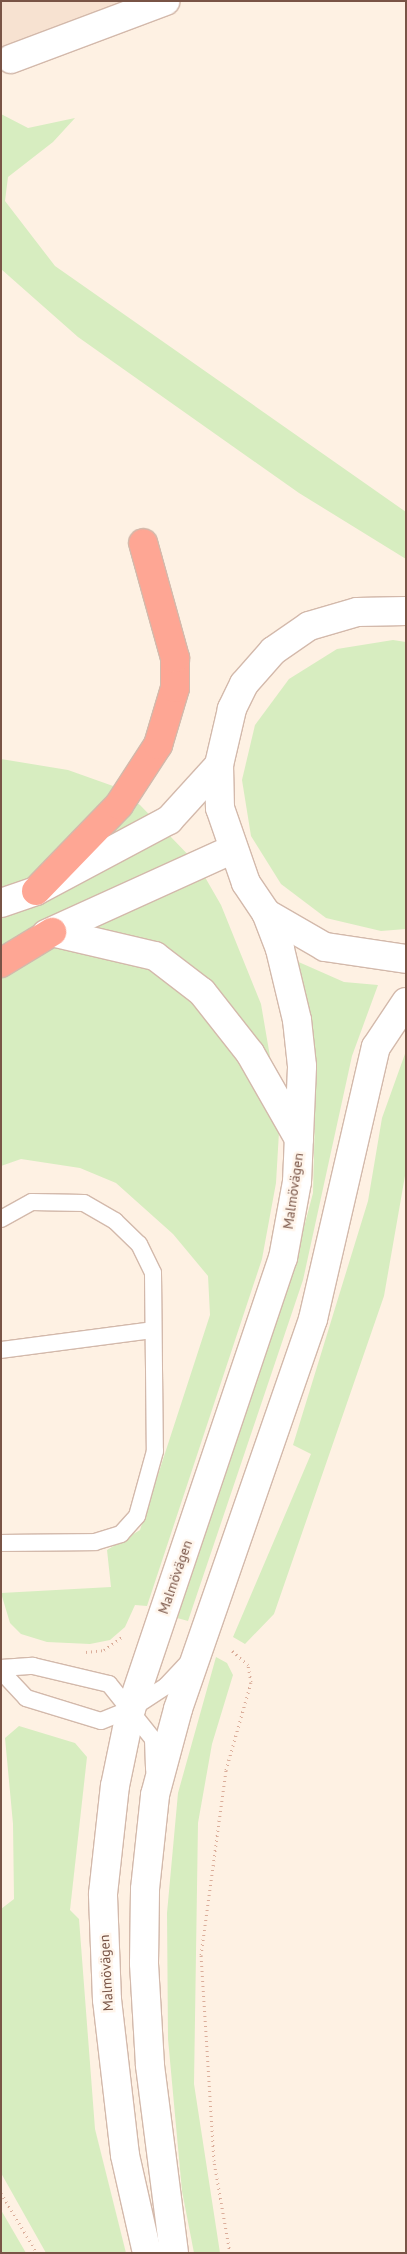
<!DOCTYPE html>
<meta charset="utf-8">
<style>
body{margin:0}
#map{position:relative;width:407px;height:2254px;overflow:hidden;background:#fef1e3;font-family:"PT Sans",sans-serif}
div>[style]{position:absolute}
.residential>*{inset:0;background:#f7e2d1}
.green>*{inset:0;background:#d7edc0}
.path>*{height:3px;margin-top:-1.5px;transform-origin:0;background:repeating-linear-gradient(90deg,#dbae9b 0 1px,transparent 0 5px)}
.roads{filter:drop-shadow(1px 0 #d3b9ab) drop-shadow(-1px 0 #d3b9ab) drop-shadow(0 1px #d3b9ab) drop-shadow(0 -1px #d3b9ab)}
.lane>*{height:16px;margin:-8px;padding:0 8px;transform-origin:8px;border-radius:8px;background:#fff}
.street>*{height:28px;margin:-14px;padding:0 14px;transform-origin:14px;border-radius:14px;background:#fff}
.secondary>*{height:28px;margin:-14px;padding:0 14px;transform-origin:14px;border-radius:14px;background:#fff}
.highway>*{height:28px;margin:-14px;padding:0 14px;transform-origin:14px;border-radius:14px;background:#fea694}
span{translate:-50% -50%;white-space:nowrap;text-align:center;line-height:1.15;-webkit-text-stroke:5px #fff5eb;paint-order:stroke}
.street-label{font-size:14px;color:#795446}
.frame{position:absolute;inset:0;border:2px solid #795446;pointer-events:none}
</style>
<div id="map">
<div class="residential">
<div style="clip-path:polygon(1px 1px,165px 1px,1px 63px)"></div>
</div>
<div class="green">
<div style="clip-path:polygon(1px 114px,28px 128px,75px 118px,53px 142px,8px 177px,5px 201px,55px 266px,406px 512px,406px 559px,299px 493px,78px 337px,1px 269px)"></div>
<div style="clip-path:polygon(393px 640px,406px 642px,406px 929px,381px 931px,326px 918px,281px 884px,251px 836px,242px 780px,255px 725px,289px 679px,337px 649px)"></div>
<div style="clip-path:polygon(1px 759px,68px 770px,113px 786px,140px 805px,198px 865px,221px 905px,261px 1004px,280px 1115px,276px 1183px,262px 1259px,147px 1606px,135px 1605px,125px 1627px,110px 1640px,90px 1644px,47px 1642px,21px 1634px,10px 1623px,1px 1593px,111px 1587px,107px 1550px,140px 1530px,210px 1315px,208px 1276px,173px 1234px,116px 1183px,80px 1168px,21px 1159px,1px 1166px)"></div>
<div style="clip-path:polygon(285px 956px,344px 982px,378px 985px,352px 1056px,303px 1280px,188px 1621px,170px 1616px,290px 1280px,313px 1193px,315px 1114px,310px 1046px)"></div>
<div style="clip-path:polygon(406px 1051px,406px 1170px,384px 1296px,274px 1614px,245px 1644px,233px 1637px,311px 1454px,293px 1445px,368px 1201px,382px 1118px)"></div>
<div style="clip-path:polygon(216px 1657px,227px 1663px,233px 1675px,212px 1744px,198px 1823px,194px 2084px,220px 2253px,194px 2253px,182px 2191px,168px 2039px,167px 1913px,178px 1793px)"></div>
<div style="clip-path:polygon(19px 1726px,75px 1743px,87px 1757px,70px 1910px,79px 1919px,95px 2129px,126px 2253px,46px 2253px,1px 2173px,1px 1909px,14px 1899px,13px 1824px,5px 1738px)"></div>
<div style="clip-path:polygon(1px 2210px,26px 2253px,1px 2253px)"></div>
</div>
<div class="path">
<div style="left:86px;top:1652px;width:18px;rotate:-6deg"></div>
<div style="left:104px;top:1650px;width:24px;rotate:-36deg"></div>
<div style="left:1px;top:2193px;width:70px;rotate:59deg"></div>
<div style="left:230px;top:2253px;width:93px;rotate:-99.9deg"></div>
<div style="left:214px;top:2161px;width:206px;rotate:-93.6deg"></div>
<div style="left:201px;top:1955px;width:187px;rotate:-82.3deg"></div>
<div style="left:226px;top:1770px;width:91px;rotate:-74.1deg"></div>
<div style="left:251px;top:1682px;width:17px;rotate:-100deg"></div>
<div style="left:248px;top:1665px;width:24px;rotate:-138deg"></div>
</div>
<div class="roads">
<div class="lane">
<div style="left:1px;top:1219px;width:35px;rotate:-29deg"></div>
<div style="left:32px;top:1202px;width:52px;rotate:1.1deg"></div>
<div style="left:84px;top:1203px;width:36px;rotate:30deg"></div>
<div style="left:115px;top:1221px;width:33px;rotate:44deg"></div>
<div style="left:139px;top:1244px;width:32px;rotate:64deg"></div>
<div style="left:153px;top:1273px;width:178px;rotate:89.4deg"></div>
<div style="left:155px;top:1451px;width:67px;rotate:105.5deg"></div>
<div style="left:137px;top:1516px;width:24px;rotate:132deg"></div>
<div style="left:121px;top:1534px;width:27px;rotate:163deg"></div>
<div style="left:95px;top:1542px;width:94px;rotate:179.4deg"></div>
<div style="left:1px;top:1350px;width:152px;rotate:-7.5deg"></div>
<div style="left:1px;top:1668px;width:32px;rotate:-4deg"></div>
<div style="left:33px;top:1666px;width:78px;rotate:13.3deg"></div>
<div style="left:109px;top:1684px;width:70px;rotate:51.3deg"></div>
<div style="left:153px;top:1739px;width:31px;rotate:88deg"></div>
<div style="left:1px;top:1671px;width:37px;rotate:47deg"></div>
<div style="left:26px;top:1698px;width:78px;rotate:17deg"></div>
<div style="left:101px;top:1721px;width:32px;rotate:-22deg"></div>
<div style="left:131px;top:1709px;width:42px;rotate:-33.3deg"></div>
<div style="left:166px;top:1686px;width:34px;rotate:-47deg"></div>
</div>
<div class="street">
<div style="left:11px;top:59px;width:165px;rotate:-20.6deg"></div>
</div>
<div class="secondary">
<div style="left:406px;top:611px;width:49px;rotate:178.8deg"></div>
<div style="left:357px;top:612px;width:50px;rotate:163.7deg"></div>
<div style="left:309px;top:626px;width:44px;rotate:145.2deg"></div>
<div style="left:273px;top:651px;width:44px;rotate:131.3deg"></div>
<div style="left:244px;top:684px;width:28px;rotate:116deg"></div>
<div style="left:232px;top:709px;width:57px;rotate:103.1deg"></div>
<div style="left:219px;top:765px;width:43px;rotate:88.7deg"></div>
<div style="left:220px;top:808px;width:79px;rotate:70.9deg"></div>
<div style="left:246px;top:883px;width:36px;rotate:56deg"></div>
<div style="left:266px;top:913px;width:68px;rotate:30deg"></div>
<div style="left:325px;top:947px;width:82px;rotate:8.4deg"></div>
<div style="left:1px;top:903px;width:37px;rotate:-19deg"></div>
<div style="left:36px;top:891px;width:151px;rotate:-28.1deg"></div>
<div style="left:169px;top:820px;width:74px;rotate:-47.7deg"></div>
<div style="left:52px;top:932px;width:106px;rotate:13.1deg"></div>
<div style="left:155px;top:956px;width:59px;rotate:37.5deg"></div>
<div style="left:202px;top:992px;width:78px;rotate:51.8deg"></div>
<div style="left:250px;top:1053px;width:99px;rotate:60.3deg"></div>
<div style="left:46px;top:934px;width:205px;rotate:-24.4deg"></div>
<div style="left:147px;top:2253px;width:100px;rotate:-102.7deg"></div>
<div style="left:125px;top:2155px;width:156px;rotate:-96.6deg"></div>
<div style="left:107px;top:2000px;width:106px;rotate:-92.2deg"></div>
<div style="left:103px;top:1894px;width:109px;rotate:-83.7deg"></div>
<div style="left:115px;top:1786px;width:79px;rotate:-78.3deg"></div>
<div style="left:131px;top:1709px;width:476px;rotate:-71.4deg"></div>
<div style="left:283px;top:1258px;width:77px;rotate:-79.6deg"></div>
<div style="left:297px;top:1182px;width:116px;rotate:-87.5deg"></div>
<div style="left:302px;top:1066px;width:46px;rotate:-96.2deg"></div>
<div style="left:297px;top:1020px;width:73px;rotate:-103.5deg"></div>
<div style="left:280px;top:949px;width:39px;rotate:-111deg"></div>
<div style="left:174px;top:2253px;width:190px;rotate:-97.3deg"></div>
<div style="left:150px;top:2065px;width:102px;rotate:-93.4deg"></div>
<div style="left:144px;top:1963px;width:74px;rotate:-89.2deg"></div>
<div style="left:145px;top:1889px;width:95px;rotate:-83.9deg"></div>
<div style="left:155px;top:1795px;width:89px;rotate:-75deg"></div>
<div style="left:178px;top:1709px;width:413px;rotate:-70.9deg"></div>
<div style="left:313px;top:1319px;width:279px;rotate:-77deg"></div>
<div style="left:376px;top:1047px;width:54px;rotate:-56.3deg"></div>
</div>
<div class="highway">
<div style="left:36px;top:891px;width:120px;rotate:-46deg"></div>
<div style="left:119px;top:805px;width:72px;rotate:-57deg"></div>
<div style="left:158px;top:745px;width:59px;rotate:-73.4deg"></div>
<div style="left:175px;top:688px;width:30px;rotate:-90deg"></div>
<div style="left:175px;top:658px;width:119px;rotate:-105.5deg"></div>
<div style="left:1px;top:963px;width:60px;rotate:-31.3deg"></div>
</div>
</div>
<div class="street-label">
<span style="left:293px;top:1191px;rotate:-82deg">Malmövägen</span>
<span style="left:175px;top:1577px;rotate:-71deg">Malmövägen</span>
<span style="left:106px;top:1973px;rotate:-93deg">Malmövägen</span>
</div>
<div class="frame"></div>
</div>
